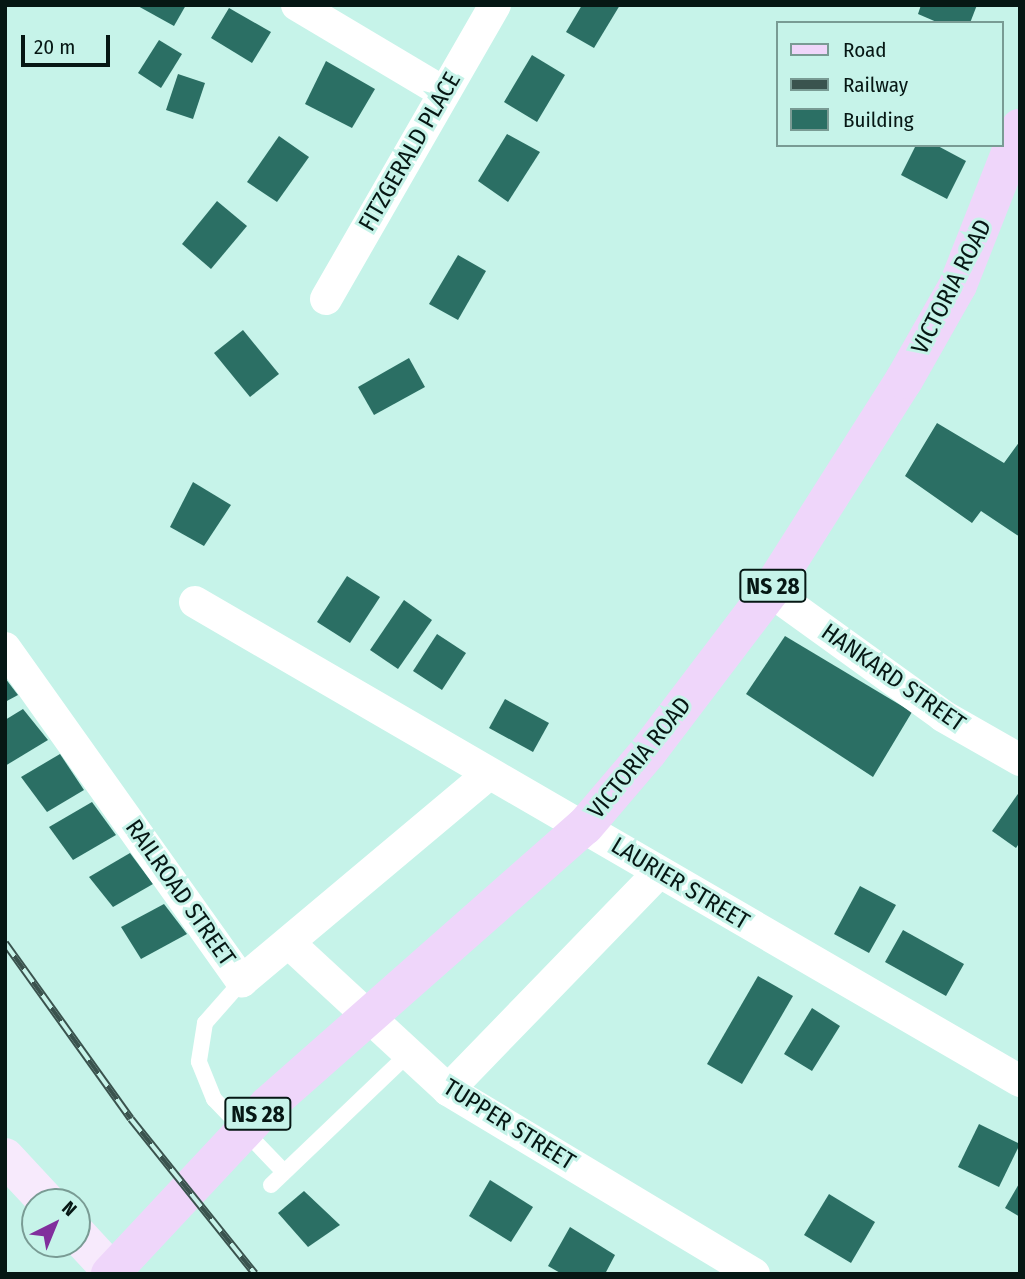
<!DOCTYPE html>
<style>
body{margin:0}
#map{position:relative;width:1025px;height:1279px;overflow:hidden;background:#c6f3e9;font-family:"Fira Sans Condensed",sans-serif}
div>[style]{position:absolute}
.building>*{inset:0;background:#2b6f64}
.lane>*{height:16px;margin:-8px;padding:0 8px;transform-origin:8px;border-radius:8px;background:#fff}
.street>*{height:32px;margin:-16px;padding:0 16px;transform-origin:16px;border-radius:16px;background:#fff}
.secondary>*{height:38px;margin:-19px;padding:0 19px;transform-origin:19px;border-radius:19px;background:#f7eafc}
.primary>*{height:38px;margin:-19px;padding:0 19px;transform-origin:19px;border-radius:19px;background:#efd6fa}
.rail>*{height:8px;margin-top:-4px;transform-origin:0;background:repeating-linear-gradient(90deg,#c6f3e9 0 16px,#3a534e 0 32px);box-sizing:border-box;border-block:2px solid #3a534e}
span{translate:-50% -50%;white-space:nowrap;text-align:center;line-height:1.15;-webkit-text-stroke:6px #c6f3e9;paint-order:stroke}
.shield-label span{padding:2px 5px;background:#c6f3e9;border:2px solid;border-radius:5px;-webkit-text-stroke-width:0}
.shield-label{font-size:23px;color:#061714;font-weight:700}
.street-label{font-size:24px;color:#061714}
.frame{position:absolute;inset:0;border:7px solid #061714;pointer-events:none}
.legend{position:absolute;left:776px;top:21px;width:228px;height:126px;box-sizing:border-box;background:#c6f3e9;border:2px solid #799b94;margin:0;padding:9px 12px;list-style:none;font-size:21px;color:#061714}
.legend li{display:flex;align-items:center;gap:14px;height:35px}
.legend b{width:35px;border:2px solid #799b94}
.north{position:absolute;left:21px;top:1188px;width:70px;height:70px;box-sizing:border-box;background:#c6f3e9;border:2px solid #799b94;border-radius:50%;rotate:43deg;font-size:19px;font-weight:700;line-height:28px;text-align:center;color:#061714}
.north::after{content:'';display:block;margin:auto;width:24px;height:32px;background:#812e9d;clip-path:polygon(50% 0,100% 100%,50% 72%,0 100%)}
.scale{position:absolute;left:21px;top:35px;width:89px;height:32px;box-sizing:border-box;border:4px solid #061714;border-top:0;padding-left:9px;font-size:21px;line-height:24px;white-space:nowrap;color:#061714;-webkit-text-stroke:5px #c6f3e9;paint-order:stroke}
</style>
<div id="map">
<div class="building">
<div style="clip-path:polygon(136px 5px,186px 5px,174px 26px)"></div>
<div style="clip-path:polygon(582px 5px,620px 5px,594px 48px,566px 32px)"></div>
<div style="clip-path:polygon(921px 5px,977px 5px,970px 23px,939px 23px,918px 14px)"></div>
<div style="clip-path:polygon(229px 8px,271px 32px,252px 63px,211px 38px)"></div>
<div style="clip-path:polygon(159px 40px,182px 54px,161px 88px,138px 73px)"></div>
<div style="clip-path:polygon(532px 55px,565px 75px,537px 122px,504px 102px)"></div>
<div style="clip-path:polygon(326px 61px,375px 89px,352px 128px,305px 104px)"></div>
<div style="clip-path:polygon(178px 74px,205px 83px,193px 119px,166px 110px)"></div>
<div style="clip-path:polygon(507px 134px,540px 152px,508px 202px,478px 181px)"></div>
<div style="clip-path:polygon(279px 136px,309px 157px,277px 202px,247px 182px)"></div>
<div style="clip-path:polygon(916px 145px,936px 145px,966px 161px,947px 199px,901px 175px)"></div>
<div style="clip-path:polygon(217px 201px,247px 226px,211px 269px,182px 244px)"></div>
<div style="clip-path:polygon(458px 255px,486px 271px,458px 320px,429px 304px)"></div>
<div style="clip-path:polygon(243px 330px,279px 374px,250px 397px,214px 353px)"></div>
<div style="clip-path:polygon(409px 358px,425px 387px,374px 415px,358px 387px)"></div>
<div style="clip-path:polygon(937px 423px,1004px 463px,1020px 441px,1020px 537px,981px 511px,972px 523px,905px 476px)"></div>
<div style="clip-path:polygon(193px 482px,231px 505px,204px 546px,170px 527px)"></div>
<div style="clip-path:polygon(347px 576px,380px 597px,350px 643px,317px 622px)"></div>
<div style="clip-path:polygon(404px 600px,432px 620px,398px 669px,370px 650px)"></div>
<div style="clip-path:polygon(437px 634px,466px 653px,442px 690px,413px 671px)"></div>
<div style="clip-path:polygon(785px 636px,912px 712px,873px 777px,746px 694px)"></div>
<div style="clip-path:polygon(5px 678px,18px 695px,5px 702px)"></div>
<div style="clip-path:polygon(505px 699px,549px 723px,533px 752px,489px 728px)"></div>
<div style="clip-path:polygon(23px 709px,48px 740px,5px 766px,5px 720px)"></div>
<div style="clip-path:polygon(60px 754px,84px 790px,47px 812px,21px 777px)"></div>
<div style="clip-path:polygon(1020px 791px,1020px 842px,1016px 848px,992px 831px)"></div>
<div style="clip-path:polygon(92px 802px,116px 835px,73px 860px,49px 827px)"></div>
<div style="clip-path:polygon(130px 853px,153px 884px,113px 907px,89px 877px)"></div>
<div style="clip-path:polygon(860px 886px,896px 905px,869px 953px,834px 934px)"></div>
<div style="clip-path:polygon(164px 904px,187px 934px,141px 959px,121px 927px)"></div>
<div style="clip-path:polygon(903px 930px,964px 964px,946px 996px,885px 962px)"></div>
<div style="clip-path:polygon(758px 976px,793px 996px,742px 1084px,707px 1064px)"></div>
<div style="clip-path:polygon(812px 1008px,840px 1026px,812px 1071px,784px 1054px)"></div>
<div style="clip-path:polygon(979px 1124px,1020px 1144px,999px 1187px,958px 1167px)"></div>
<div style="clip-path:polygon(490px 1180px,533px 1207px,511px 1242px,469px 1216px)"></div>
<div style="clip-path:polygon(1020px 1182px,1020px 1217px,1005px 1208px)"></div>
<div style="clip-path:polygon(304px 1191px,340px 1225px,308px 1247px,278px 1213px)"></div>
<div style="clip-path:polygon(829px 1194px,875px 1222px,851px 1263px,804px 1235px)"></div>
<div style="clip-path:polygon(570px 1227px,615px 1255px,605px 1274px,562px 1274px,548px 1266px)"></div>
</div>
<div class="lane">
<div style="left:242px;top:981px;width:56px;rotate:131.4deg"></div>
<div style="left:205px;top:1023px;width:39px;rotate:99deg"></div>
<div style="left:199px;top:1062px;width:40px;rotate:68deg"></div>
<div style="left:214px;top:1099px;width:101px;rotate:46.2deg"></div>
<div style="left:271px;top:1185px;width:185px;rotate:-43.7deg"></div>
</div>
<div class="street">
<div style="left:297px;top:5px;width:170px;rotate:30.8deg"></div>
<div style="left:326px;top:299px;width:339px;rotate:-60.1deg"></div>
<div style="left:770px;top:591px;width:213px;rotate:35.8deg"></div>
<div style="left:943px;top:716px;width:89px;rotate:29.7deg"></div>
<div style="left:195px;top:602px;width:954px;rotate:30.14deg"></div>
<div style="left:5px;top:648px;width:409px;rotate:54.6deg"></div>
<div style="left:242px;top:981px;width:319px;rotate:-40deg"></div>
<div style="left:290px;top:944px;width:215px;rotate:42.7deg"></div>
<div style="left:448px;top:1090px;width:357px;rotate:31deg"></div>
<div style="left:448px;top:1090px;width:301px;rotate:-45.9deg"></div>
</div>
<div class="secondary">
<div style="left:5px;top:1157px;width:62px;rotate:47deg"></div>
<div style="left:77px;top:1234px;width:54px;rotate:47.2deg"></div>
</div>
<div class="primary">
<div style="left:110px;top:1274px;width:231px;rotate:-46.9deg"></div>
<div style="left:268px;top:1105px;width:422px;rotate:-41.4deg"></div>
<div style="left:585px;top:826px;width:97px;rotate:-49.6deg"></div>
<div style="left:648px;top:752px;width:202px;rotate:-52.8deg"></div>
<div style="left:770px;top:591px;width:250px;rotate:-57.6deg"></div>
<div style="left:904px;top:380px;width:109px;rotate:-60.4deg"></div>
<div style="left:958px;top:285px;width:169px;rotate:-68.5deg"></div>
</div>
<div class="rail">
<div style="left:5px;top:943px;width:216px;rotate:54.4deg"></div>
<div style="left:131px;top:1119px;width:198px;rotate:51.3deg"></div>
</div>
<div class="shield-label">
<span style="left:773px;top:586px">NS 28</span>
<span style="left:258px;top:1114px">NS 28</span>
</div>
<div class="street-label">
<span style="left:410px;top:152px;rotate:-60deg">FITZGERALD PLACE</span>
<span style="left:952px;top:287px;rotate:-63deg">VICTORIA ROAD</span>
<span style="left:893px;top:678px;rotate:35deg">HANKARD STREET</span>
<span style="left:640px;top:758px;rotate:-51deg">VICTORIA ROAD</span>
<span style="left:680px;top:884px;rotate:31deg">LAURIER STREET</span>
<span style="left:180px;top:893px;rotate:55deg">RAILROAD STREET</span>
<span style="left:509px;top:1125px;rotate:32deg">TUPPER STREET</span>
</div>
<div class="frame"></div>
<ul class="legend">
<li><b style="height:9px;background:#efd6fa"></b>Road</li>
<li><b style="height:9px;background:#3a534e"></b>Railway</li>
<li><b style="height:19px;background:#2b6f64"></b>Building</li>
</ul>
<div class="north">N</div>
<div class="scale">20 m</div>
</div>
